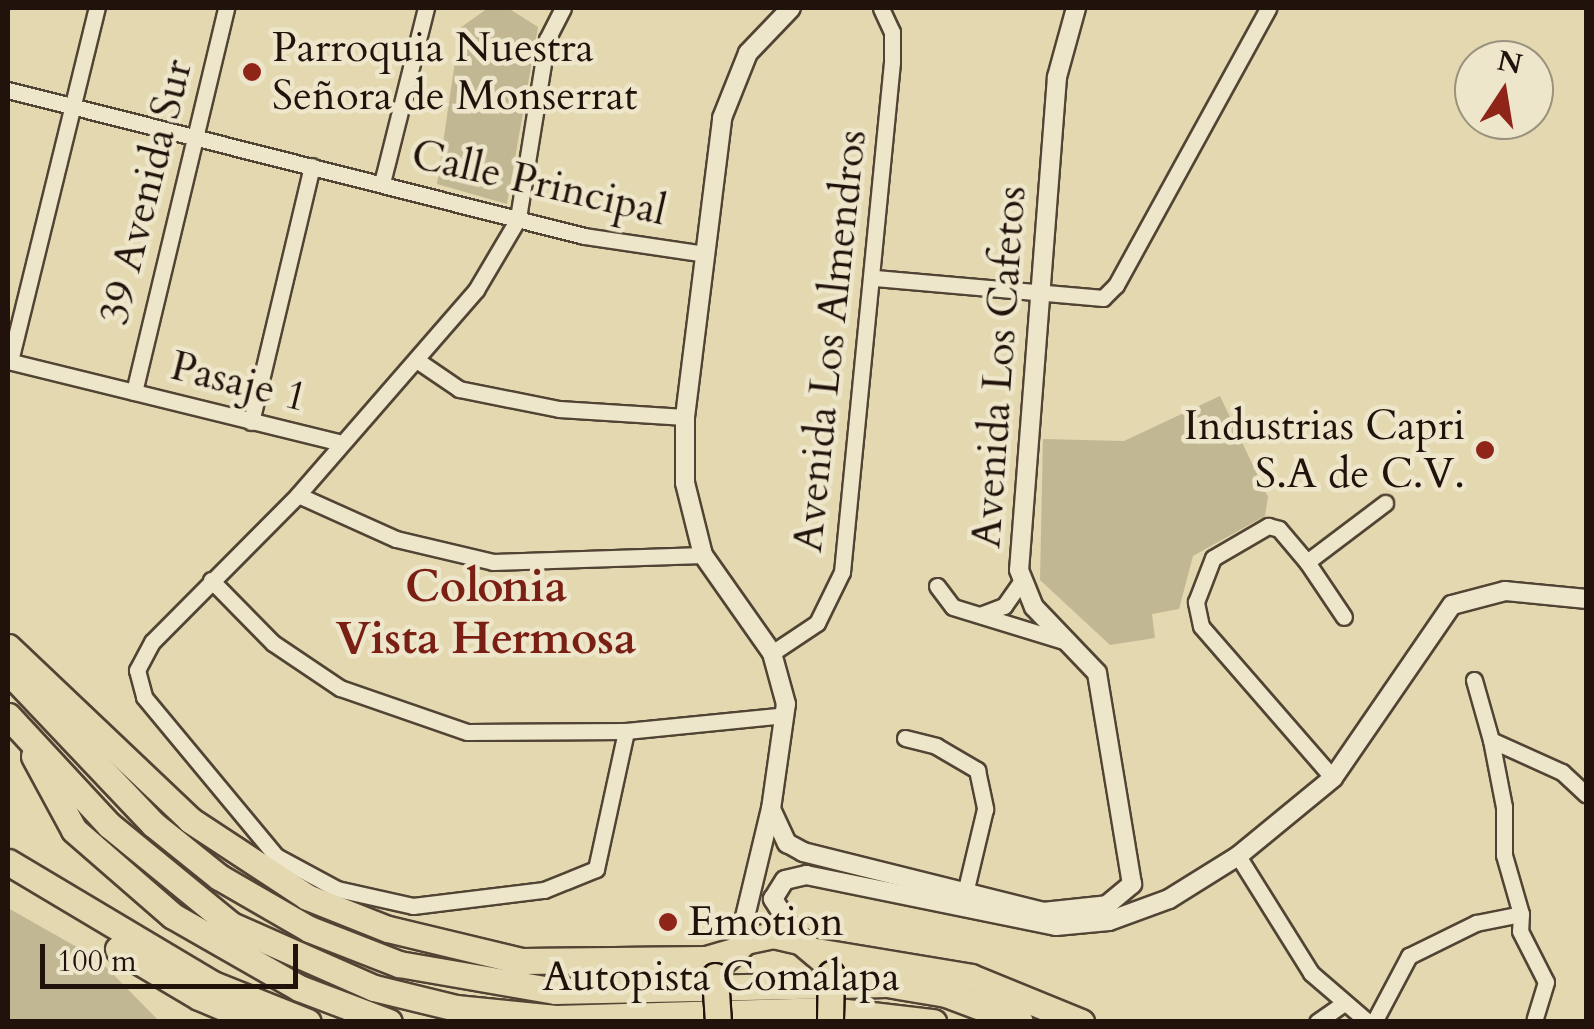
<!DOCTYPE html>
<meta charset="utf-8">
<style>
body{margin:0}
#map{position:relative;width:1594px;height:1029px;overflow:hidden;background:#e3d8af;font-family:Cardo,serif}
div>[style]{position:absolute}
.green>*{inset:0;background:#c2b793}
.roads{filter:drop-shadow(2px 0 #524434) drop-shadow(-2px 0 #524434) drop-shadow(0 2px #524434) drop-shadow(0 -2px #524434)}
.minor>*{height:15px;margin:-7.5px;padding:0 7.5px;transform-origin:7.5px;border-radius:7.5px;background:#ede6cb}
.tertiary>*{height:18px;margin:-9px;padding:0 9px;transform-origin:9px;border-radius:9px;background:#ede6cb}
.trunk>*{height:25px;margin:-12.5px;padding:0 12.5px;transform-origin:12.5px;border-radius:12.5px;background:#e3d8af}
.bridges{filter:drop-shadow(2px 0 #21130b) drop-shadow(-2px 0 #21130b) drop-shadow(0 2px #21130b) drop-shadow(0 -2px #21130b)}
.trunk-bridge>*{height:25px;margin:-12.5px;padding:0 12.5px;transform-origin:12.5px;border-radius:12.5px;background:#e3d8af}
.dots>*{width:28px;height:28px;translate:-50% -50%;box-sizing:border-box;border:5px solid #ede6cb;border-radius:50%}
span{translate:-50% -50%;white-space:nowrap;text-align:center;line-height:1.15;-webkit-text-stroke:9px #ede6cb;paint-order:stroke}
.poi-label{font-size:42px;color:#21130b}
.left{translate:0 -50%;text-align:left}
.right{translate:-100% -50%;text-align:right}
.street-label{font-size:42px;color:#21130b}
.neighbourhood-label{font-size:45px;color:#7a1f14;font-weight:700}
.frame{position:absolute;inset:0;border:10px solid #21130b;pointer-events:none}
.north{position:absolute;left:1454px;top:40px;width:100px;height:100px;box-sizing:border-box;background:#ede6cb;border:2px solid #9b927e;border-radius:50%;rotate:12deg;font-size:28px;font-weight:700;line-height:40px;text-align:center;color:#21130b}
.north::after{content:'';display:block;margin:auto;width:35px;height:45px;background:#8f2418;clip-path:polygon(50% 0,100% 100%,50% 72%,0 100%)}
.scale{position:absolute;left:40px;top:944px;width:258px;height:45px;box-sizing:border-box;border:5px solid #21130b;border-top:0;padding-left:12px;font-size:30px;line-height:35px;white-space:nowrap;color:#21130b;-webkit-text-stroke:8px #ede6cb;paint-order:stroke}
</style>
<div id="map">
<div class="green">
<div style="clip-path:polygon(488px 8px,508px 8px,538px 27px,507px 204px,437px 184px,460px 28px)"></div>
<div style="clip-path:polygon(1220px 396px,1268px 497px,1265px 516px,1193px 556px,1179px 609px,1152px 614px,1155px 638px,1110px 645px,1040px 580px,1043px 439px,1124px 441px)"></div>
<div style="clip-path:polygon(8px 908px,98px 959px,159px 1021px,8px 1021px)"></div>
</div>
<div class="roads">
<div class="minor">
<div style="left:563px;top:8px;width:35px;rotate:117deg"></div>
<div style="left:547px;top:39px;width:182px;rotate:99.2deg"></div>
<div style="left:518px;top:219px;width:82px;rotate:120.6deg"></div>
<div style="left:476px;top:290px;width:271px;rotate:131deg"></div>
<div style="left:298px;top:495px;width:207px;rotate:134.8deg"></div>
<div style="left:152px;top:642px;width:32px;rotate:118deg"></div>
<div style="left:137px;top:670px;width:28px;rotate:75deg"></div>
<div style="left:144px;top:697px;width:207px;rotate:50.3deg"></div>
<div style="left:276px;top:856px;width:69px;rotate:28.4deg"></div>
<div style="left:337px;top:889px;width:78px;rotate:12.6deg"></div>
<div style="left:413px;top:906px;width:132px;rotate:-7deg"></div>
<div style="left:544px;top:890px;width:56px;rotate:-22deg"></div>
<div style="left:596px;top:869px;width:141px;rotate:-77.7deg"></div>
<div style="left:8px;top:90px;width:594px;rotate:14.22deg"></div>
<div style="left:584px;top:236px;width:123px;rotate:8.4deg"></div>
<div style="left:382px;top:183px;width:180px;rotate:-75.9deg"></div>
<div style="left:875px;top:278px;width:229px;rotate:5deg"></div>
<div style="left:1103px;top:298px;width:18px;rotate:-45deg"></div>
<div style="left:1116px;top:285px;width:316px;rotate:-61.2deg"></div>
<div style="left:8px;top:361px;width:339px;rotate:13.8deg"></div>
<div style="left:10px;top:361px;width:364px;rotate:-76.2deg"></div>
<div style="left:418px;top:361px;width:50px;rotate:34.3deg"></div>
<div style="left:459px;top:389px;width:102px;rotate:11.3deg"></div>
<div style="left:559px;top:409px;width:126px;rotate:3.6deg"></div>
<div style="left:134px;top:392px;width:395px;rotate:-76.5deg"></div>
<div style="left:251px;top:422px;width:263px;rotate:-76.6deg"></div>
<div style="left:298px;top:495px;width:107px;rotate:24.2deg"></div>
<div style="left:396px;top:539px;width:100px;rotate:13.3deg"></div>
<div style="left:493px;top:562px;width:210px;rotate:-1.9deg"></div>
<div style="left:1307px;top:562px;width:98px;rotate:-37.1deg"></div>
<div style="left:211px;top:580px;width:88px;rotate:45.5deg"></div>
<div style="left:273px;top:643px;width:81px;rotate:33.9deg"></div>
<div style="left:340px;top:688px;width:134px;rotate:19.1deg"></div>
<div style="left:467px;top:732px;width:159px;rotate:-0.4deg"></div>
<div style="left:626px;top:731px;width:160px;rotate:-5.7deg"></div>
<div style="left:937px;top:586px;width:26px;rotate:53deg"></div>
<div style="left:953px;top:607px;width:122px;rotate:17.1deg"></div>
<div style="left:980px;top:615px;width:26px;rotate:-21deg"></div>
<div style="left:1004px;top:606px;width:29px;rotate:-55deg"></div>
<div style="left:772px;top:653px;width:54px;rotate:-33.7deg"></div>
<div style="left:817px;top:623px;width:57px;rotate:-63.9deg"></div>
<div style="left:842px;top:572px;width:512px;rotate:-84.4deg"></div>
<div style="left:892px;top:62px;width:30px;rotate:-90deg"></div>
<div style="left:892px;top:32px;width:26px;rotate:-115deg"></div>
<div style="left:1474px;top:680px;width:62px;rotate:74.2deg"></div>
<div style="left:1491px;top:740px;width:78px;rotate:24.3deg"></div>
<div style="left:1562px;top:772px;width:33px;rotate:43deg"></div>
<div style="left:905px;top:738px;width:32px;rotate:14deg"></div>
<div style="left:936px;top:746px;width:48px;rotate:30.3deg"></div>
<div style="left:977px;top:770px;width:40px;rotate:78deg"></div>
<div style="left:985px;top:809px;width:86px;rotate:103.4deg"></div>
<div style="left:1491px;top:740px;width:68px;rotate:79deg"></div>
<div style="left:1504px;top:807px;width:48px;rotate:90deg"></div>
<div style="left:1504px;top:855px;width:61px;rotate:73.9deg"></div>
<div style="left:1333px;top:778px;width:201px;rotate:-131deg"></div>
<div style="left:1201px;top:626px;width:25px;rotate:-102deg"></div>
<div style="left:1196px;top:602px;width:47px;rotate:-68.9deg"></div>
<div style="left:1213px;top:558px;width:64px;rotate:-30.2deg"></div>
<div style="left:1268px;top:526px;width:11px;rotate:15deg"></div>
<div style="left:1279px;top:529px;width:43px;rotate:49.7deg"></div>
<div style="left:1307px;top:562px;width:66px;rotate:56.1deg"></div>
<div style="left:1238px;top:856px;width:138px;rotate:58deg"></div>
<div style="left:1311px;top:973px;width:75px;rotate:40.7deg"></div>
<div style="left:1317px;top:1022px;width:32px;rotate:-35deg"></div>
<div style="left:1374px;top:1022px;width:75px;rotate:-62.1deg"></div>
<div style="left:1409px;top:956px;width:75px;rotate:-26.2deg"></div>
<div style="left:1476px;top:923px;width:46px;rotate:-11.3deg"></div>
<div style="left:1521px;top:914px;width:17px;rotate:93deg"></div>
<div style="left:1520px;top:931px;width:57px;rotate:63deg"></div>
<div style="left:1546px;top:982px;width:39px;rotate:107deg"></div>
</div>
<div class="tertiary">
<div style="left:1076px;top:8px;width:72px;rotate:105.4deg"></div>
<div style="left:1057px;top:77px;width:494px;rotate:94.4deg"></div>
<div style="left:1019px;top:570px;width:40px;rotate:68deg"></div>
<div style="left:1034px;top:607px;width:91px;rotate:46.3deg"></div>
<div style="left:1097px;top:673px;width:214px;rotate:80.6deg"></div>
<div style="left:771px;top:809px;width:38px;rotate:65deg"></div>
<div style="left:787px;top:843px;width:18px;rotate:29deg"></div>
<div style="left:803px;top:852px;width:247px;rotate:14deg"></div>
<div style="left:1043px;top:912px;width:64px;rotate:-6.2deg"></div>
<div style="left:1107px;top:905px;width:33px;rotate:-40deg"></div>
<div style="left:799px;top:940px;width:49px;rotate:-122.4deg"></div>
<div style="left:773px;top:899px;width:22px;rotate:-58deg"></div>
<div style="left:785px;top:880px;width:22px;rotate:-13deg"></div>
<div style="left:806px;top:875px;width:255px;rotate:11.5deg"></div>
<div style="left:1056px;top:926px;width:53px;rotate:-5.4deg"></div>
<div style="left:1109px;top:921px;width:64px;rotate:-20.1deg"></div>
<div style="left:1169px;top:899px;width:81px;rotate:-31.9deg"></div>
<div style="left:1238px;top:856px;width:123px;rotate:-39.4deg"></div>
<div style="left:1333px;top:778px;width:210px;rotate:-55.5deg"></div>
<div style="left:1452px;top:605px;width:55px;rotate:-14.8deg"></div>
<div style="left:1505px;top:591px;width:81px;rotate:5.6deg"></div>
<div style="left:738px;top:946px;width:141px;rotate:-76.5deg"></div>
<div style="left:771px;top:809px;width:106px;rotate:-81.9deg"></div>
<div style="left:786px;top:704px;width:53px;rotate:-105.4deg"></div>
<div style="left:772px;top:653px;width:120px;rotate:-125.1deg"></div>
<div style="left:703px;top:555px;width:74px;rotate:-104deg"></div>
<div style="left:685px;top:483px;width:66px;rotate:-90deg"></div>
<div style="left:685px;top:417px;width:301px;rotate:-82.9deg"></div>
<div style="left:722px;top:118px;width:70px;rotate:-68.2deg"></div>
<div style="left:748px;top:53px;width:62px;rotate:-46.3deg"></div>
</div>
<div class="trunk">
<div style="left:8px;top:647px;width:251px;rotate:43.5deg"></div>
<div style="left:190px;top:820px;width:140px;rotate:33.3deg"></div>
<div style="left:307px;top:897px;width:87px;rotate:21.6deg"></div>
<div style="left:388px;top:929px;width:137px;rotate:13.5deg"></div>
<div style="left:521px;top:961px;width:185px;rotate:-0.6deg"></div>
<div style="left:706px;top:959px;width:25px;rotate:-16deg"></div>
<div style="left:8px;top:671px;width:211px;rotate:46.5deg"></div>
<div style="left:153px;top:824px;width:85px;rotate:38.8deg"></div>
<div style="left:219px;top:877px;width:104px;rotate:30deg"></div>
<div style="left:309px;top:929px;width:97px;rotate:21.3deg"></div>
<div style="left:399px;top:964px;width:158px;rotate:9.8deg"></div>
<div style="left:555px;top:991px;width:332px;rotate:-1.2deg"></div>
<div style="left:887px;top:984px;width:60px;rotate:9.6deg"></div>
<div style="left:946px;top:994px;width:79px;rotate:20.7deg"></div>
<div style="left:8px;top:716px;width:149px;rotate:47.2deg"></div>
<div style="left:109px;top:825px;width:158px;rotate:39.3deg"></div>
<div style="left:231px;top:925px;width:156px;rotate:23.8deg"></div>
<div style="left:374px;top:988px;width:84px;rotate:13.7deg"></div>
<div style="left:456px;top:1008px;width:100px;rotate:5.7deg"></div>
<div style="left:556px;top:1018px;width:273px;rotate:-1.7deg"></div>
<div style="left:829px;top:1010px;width:105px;rotate:6.6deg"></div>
<div style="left:34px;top:756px;width:84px;rotate:61.6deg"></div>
<div style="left:74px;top:830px;width:131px;rotate:41deg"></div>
<div style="left:173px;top:916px;width:145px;rotate:29.7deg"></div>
<div style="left:299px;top:988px;width:96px;rotate:20.7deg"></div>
<div style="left:8px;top:862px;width:239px;rotate:30.8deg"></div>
<div style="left:213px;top:984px;width:102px;rotate:21.8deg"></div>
<div style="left:118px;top:949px;width:94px;rotate:30.7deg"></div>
<div style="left:199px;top:997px;width:64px;rotate:23deg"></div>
<div style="left:816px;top:951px;width:157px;rotate:9.5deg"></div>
<div style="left:971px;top:977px;width:119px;rotate:22.2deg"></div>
<div style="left:722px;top:962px;width:31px;rotate:-42deg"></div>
<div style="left:745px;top:941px;width:29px;rotate:-12deg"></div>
<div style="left:773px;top:935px;width:28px;rotate:13deg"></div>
<div style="left:800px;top:941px;width:31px;rotate:40deg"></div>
</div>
</div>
<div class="bridges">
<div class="trunk-bridge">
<div style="left:715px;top:976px;width:46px;rotate:86.3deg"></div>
<div style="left:830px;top:1020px;width:46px;rotate:-88.8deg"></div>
</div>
</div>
<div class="dots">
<div style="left:252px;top:72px;background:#8f2418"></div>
<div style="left:1485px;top:450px;background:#8f2418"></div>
<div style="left:668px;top:922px;background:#8f2418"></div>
</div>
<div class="poi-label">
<span class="left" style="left:272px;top:72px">Parroquia Nuestra<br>Señora de Monserrat</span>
<span class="right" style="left:1465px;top:450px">Industrias Capri<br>S.A de C.V.</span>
<span class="left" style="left:688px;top:922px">Emotion</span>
</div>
<div class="street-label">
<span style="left:539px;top:183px;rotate:13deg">Calle Principal</span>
<span style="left:146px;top:192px;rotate:-76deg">39 Avenida Sur</span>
<span style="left:830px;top:341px;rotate:-84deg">Avenida Los Almendros</span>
<span style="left:999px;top:367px;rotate:-86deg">Avenida Los Cafetos</span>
<span style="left:239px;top:382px;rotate:14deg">Pasaje 1</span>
<span style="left:721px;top:977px">Autopista Comalapa</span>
</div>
<div class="neighbourhood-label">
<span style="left:486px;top:613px">Colonia<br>Vista Hermosa</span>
</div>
<div class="frame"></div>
<div class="north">N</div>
<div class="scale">100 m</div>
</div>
